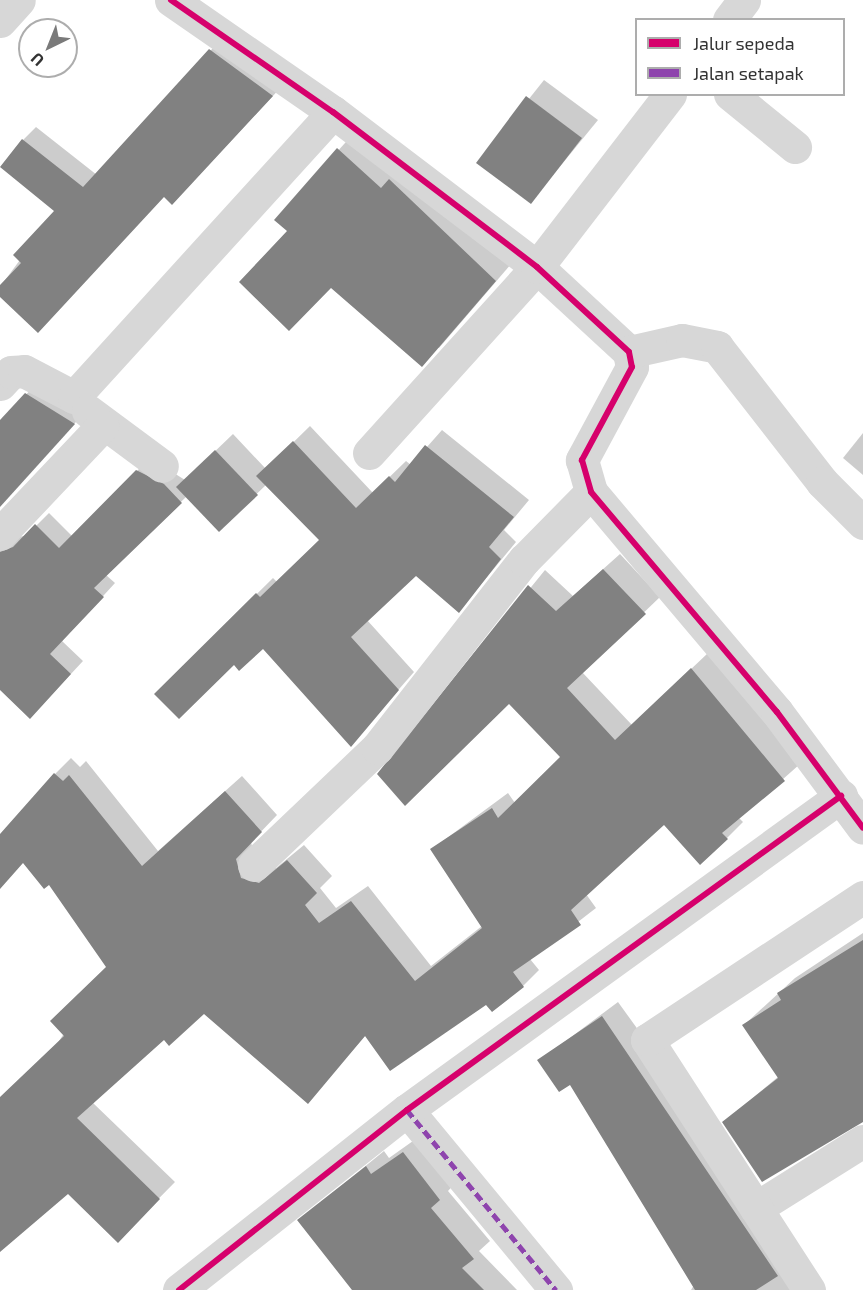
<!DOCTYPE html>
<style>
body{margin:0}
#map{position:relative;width:863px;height:1290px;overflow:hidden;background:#fff;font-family:"Exo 2",sans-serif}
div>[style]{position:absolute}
.shadow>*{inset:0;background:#0003}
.building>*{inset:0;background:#818181}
.street>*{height:33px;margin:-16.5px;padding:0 16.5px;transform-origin:16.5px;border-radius:16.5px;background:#d7d7d7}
.quiet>*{height:4.5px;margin-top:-2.25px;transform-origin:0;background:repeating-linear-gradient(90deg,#8e44ad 0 9px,transparent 0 13.5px)}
.cycleway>*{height:6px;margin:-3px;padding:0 3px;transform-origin:3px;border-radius:3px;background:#d6006c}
span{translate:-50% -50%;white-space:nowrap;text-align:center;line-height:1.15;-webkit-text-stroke:6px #fff;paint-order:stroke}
.legend{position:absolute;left:635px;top:18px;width:210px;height:78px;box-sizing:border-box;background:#fff;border:2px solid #adadad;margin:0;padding:8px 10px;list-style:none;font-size:18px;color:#333}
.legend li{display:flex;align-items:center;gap:12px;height:30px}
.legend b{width:30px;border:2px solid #adadad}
.north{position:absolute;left:18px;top:18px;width:60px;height:60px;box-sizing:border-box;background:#fff;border:2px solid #adadad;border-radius:50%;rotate:223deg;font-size:16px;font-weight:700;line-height:24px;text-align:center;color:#333}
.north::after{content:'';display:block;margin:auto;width:21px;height:27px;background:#7a7a7a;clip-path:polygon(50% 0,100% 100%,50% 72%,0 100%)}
</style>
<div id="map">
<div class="shadow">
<div style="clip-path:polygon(223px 37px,285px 83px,185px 190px,165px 195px,0 295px,0 287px,56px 211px,23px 140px,36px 127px,97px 175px)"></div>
<div style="clip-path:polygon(544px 80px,598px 120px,531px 202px,478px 163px)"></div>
<div style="clip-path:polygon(355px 132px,512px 263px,439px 348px,276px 219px)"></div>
<div style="clip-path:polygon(39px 381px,86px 411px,0 505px,0 422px)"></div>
<div style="clip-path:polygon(310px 426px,373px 493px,406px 461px,411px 465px,442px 430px,529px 500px,504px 530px,516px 542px,459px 611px,416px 574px,367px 620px,414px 672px,351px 744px,263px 647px,156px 694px,273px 578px,277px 582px,320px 540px,267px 484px,219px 530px,187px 496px,106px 575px,115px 583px,62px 641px,83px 661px,43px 704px,0 689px,0 532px,8px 540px,27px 535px,49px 513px,72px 536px,150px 458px,185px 480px,233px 434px,266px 469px)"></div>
<div style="clip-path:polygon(863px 433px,863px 475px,843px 458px)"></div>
<div style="clip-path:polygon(620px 554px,660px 597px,582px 672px,632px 725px,708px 653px,800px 764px,739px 818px,743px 822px,727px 838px,664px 823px,586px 894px,596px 908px,530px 959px,539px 970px,523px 986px,487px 1003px,366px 1035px,307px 1102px,204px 1012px,164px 1038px,92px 1102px,175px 1182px,118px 1240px,68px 1192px,0 1250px,0 1130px,108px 967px,49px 883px,24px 861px,0 851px,0 836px,55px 774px,71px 758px,80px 767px,86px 761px,158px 851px,242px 776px,277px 815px,251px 842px,256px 863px,276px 868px,304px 845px,332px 876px,320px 888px,336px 908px,368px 886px,431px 966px,482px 926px,432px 849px,508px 793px,515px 803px,562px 757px,509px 701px,379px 774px,545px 570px,573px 596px)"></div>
<div style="clip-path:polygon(863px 933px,863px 1122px,724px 1122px,779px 1076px,744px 1025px,795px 978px)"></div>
<div style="clip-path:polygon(618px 1002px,686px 1096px,816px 1290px,691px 1290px,694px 1285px,570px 1083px,539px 1061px)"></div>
<div style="clip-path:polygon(420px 1136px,456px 1182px,448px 1191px,490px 1241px,479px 1251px,517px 1290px,354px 1290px,299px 1220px,384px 1151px,389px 1158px)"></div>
</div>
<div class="building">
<div style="clip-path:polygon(209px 49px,273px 96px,172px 205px,164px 197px,38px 333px,0 297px,0 285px,21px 263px,13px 255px,54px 211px,0 167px,22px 139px,83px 187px)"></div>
<div style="clip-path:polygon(526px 96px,582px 138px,531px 204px,476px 163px)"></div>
<div style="clip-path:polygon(337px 148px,381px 188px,389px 179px,496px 281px,422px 367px,331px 288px,289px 331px,239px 282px,287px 231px,274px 220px)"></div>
<div style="clip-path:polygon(25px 393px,75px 424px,0 507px,0 420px)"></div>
<div style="clip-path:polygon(293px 441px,356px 508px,389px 476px,395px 482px,425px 445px,514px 517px,489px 547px,501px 559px,459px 613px,416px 576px,351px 637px,399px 690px,351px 747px,263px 649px,239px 671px,234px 665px,179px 719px,154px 694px,256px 593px,260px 597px,319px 540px,256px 476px)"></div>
<div style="clip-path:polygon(215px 450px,258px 495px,219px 532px,176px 487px)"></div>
<div style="clip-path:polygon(136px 470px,164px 484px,182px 503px,94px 588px,104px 597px,50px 654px,71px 674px,30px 719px,0 690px,0 552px,13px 547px,35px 524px,59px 548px)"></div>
<div style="clip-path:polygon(603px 569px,646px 614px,567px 688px,615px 740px,691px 668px,785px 781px,722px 833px,728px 839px,700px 865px,664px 825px,571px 910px,581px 925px,513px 972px,524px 987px,492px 1012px,486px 1005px,390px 1071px,365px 1036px,308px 1104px,204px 1014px,169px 1046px,164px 1040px,77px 1118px,160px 1199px,118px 1243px,68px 1194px,0 1252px,0 1097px,64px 1036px,50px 1021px,106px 967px,49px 885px,44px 889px,23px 863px,0 889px,0 834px,54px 773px,63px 781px,69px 775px,142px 866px,225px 791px,262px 832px,236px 859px,241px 878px,259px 883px,287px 860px,317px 893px,305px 905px,319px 923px,351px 901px,415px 981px,482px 928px,430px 849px,492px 808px,498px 818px,560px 757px,509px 704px,405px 806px,377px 774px,528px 585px,556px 611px)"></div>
<div style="clip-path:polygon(863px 940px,863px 1122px,762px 1182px,722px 1122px,778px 1078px,742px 1025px,781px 1000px,777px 993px)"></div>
<div style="clip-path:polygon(602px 1016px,778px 1276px,756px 1290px,695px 1290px,570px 1085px,559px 1092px,537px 1060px)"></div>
<div style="clip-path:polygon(403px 1152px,440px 1200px,431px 1208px,474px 1259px,462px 1268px,484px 1290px,352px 1290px,297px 1220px,366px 1166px,371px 1174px)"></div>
</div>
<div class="street">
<div style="left:171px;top:0;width:197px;rotate:34.7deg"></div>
<div style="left:333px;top:112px;width:256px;rotate:37.2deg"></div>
<div style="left:537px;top:267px;width:125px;rotate:42.7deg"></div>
<div style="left:629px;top:352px;width:15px;rotate:79deg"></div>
<div style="left:632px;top:367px;width:106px;rotate:118.3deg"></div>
<div style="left:582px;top:460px;width:33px;rotate:74deg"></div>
<div style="left:591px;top:492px;width:288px;rotate:49.8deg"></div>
<div style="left:777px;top:712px;width:144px;rotate:53.4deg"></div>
<div style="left:729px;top:20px;width:25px;rotate:-53deg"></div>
<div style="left:0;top:21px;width:28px;rotate:-48deg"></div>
<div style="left:730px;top:94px;width:84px;rotate:39.2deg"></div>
<div style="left:629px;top:352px;width:54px;rotate:-12.8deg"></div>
<div style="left:682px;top:340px;width:36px;rotate:11deg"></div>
<div style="left:717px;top:347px;width:171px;rotate:52.1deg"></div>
<div style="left:822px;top:482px;width:58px;rotate:45deg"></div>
<div style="left:0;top:384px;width:16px;rotate:-47deg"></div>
<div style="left:11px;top:372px;width:13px;rotate:-4deg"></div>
<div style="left:24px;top:371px;width:56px;rotate:27.5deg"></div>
<div style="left:74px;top:397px;width:385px;rotate:-47.7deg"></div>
<div style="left:88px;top:411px;width:92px;rotate:36.6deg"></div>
<div style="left:369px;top:453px;width:251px;rotate:-47.9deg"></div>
<div style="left:537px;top:267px;width:218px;rotate:-52.4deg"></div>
<div style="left:0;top:534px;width:149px;rotate:-46.6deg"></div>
<div style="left:254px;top:865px;width:170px;rotate:-43.6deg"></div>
<div style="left:377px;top:748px;width:239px;rotate:-52deg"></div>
<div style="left:524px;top:560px;width:95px;rotate:-45.4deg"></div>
<div style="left:407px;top:1110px;width:234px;rotate:50.4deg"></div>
<div style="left:756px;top:1208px;width:126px;rotate:-32.1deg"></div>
<div style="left:179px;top:1290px;width:290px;rotate:-38.3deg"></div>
<div style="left:407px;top:1110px;width:536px;rotate:-35.89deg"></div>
<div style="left:809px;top:1290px;width:298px;rotate:-122.9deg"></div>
<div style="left:647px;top:1040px;width:259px;rotate:-33.5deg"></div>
</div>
<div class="quiet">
<div style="left:407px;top:1110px;width:234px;rotate:50.4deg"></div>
</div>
<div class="cycleway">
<div style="left:171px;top:0;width:197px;rotate:34.7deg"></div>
<div style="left:333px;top:112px;width:256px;rotate:37.2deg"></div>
<div style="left:537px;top:267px;width:125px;rotate:42.7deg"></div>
<div style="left:629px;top:352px;width:15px;rotate:79deg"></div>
<div style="left:632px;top:367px;width:106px;rotate:118.3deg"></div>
<div style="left:582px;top:460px;width:33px;rotate:74deg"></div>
<div style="left:591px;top:492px;width:288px;rotate:49.8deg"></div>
<div style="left:777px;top:712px;width:144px;rotate:53.4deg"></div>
<div style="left:179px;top:1290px;width:290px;rotate:-38.3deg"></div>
<div style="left:407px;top:1110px;width:536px;rotate:-35.89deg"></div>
</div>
<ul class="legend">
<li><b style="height:8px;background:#d6006c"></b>Jalur sepeda</li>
<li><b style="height:8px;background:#8e44ad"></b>Jalan setapak</li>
</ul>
<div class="north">U</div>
</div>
